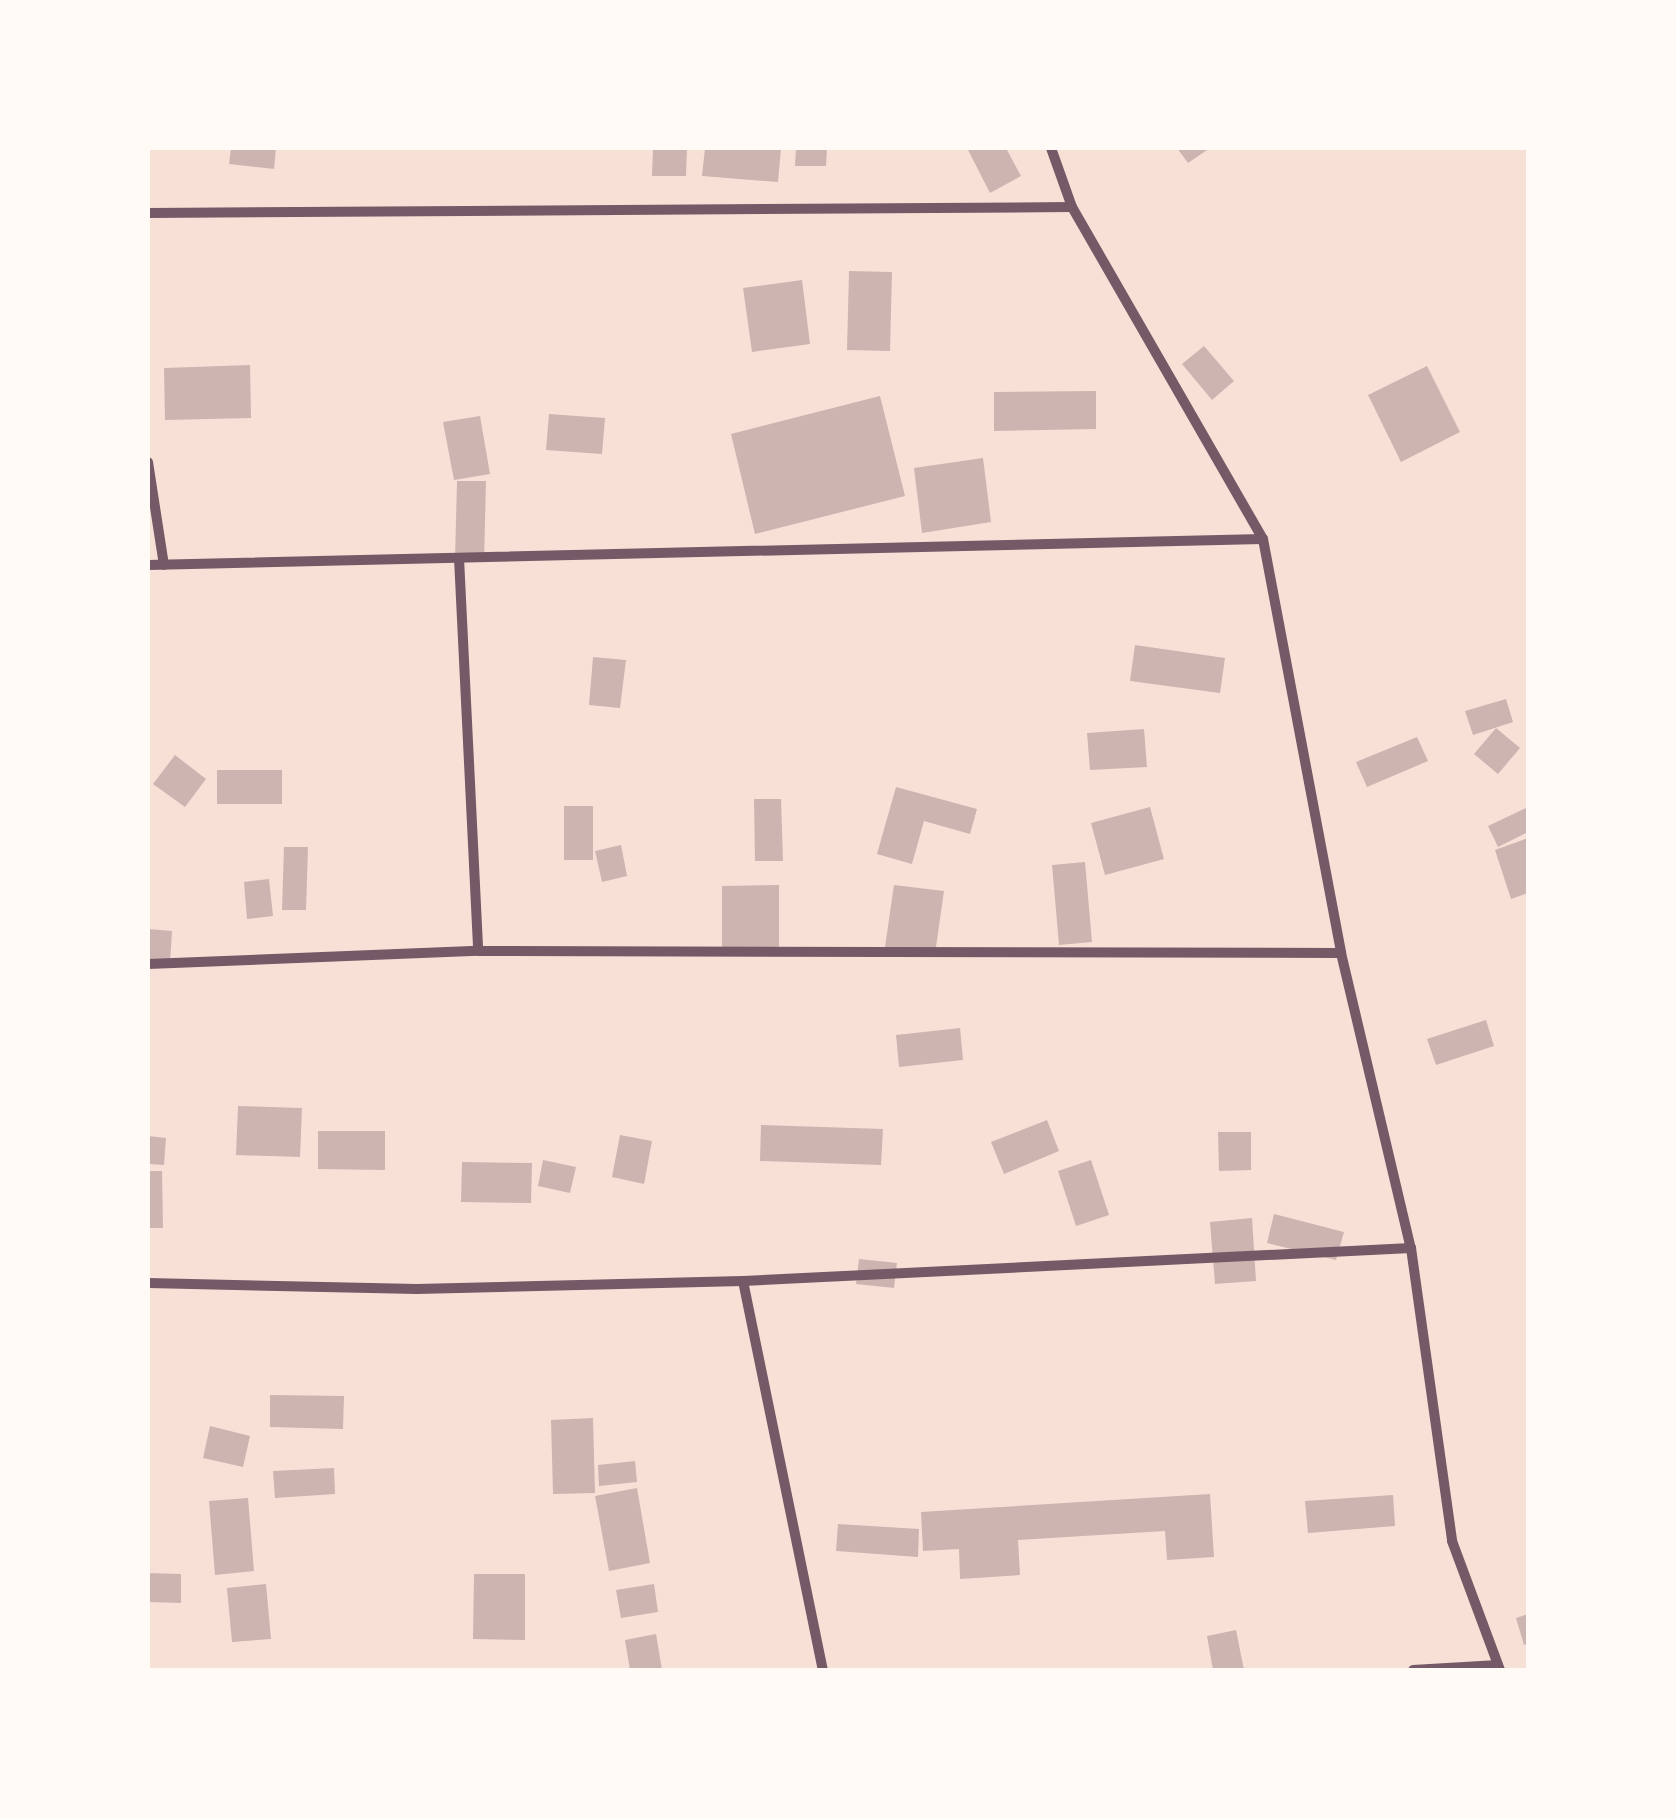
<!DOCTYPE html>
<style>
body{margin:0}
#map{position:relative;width:1676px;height:1818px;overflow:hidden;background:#f7e1d7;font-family:"Titillium Web",sans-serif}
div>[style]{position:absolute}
.building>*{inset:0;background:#ccb4b1}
.minor>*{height:10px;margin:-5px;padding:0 5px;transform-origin:5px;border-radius:5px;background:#755966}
span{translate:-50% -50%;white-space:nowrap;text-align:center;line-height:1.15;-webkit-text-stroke:10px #fffaf5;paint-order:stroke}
.frame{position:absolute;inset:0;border:150px solid #fffaf5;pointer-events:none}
</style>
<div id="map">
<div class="building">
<div style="clip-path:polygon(231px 148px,276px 148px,274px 169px,229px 164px)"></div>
<div style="clip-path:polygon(653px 148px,687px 148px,686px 176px,652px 176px)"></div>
<div style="clip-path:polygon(705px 148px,781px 148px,778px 182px,702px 176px)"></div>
<div style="clip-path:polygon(796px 148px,827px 148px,826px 166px,795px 166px)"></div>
<div style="clip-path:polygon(967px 148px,1006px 148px,1021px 176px,990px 193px)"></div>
<div style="clip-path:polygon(1177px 148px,1210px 148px,1188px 163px)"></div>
<div style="clip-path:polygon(849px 271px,892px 272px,890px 351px,847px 350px)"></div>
<div style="clip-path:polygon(802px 280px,810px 344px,752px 352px,743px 288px)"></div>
<div style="clip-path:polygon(1204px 346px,1234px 381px,1212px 400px,1182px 364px)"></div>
<div style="clip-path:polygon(250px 365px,251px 418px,165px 420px,164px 368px)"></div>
<div style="clip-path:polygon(1427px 366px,1460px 432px,1401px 462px,1368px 395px)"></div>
<div style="clip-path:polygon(1096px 391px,1096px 429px,994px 431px,994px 392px)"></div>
<div style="clip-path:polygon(880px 396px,905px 496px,755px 534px,731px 434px)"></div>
<div style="clip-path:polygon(549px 414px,605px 418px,602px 454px,546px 450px)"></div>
<div style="clip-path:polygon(480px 416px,490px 474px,454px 480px,443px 422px)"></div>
<div style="clip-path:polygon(983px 458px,991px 522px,922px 533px,914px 468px)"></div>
<div style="clip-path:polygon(457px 481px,486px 481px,484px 561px,455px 560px)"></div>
<div style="clip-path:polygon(1135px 645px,1225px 658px,1220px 693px,1130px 681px)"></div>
<div style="clip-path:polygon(593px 657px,626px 660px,620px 708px,589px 705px)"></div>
<div style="clip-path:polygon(1506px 699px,1513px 722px,1473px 735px,1465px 711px)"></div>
<div style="clip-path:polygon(1496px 728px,1520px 748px,1498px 774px,1474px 754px)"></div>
<div style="clip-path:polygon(1144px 729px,1147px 767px,1090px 770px,1087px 733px)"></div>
<div style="clip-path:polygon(1417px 737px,1428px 761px,1367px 787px,1356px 762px)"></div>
<div style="clip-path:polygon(175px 755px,206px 779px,185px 807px,153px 784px)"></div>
<div style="clip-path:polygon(217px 770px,282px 770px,282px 804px,217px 804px)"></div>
<div style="clip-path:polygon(896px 787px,977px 809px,970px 834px,924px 821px,912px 864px,877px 854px)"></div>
<div style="clip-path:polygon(754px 799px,781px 799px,783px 861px,755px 861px)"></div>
<div style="clip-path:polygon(564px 806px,593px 806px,593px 860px,564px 860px)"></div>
<div style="clip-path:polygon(1150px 807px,1164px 859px,1105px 875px,1091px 823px)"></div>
<div style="clip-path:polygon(1528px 807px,1528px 832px,1498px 847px,1488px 826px)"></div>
<div style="clip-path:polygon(1528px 838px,1528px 893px,1511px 899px,1495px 850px)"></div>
<div style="clip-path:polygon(621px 845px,627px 876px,602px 882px,595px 851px)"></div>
<div style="clip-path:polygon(284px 847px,308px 847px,306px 910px,282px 910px)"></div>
<div style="clip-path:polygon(1085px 862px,1092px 942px,1059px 945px,1052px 865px)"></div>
<div style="clip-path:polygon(269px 879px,273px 916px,247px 919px,244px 882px)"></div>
<div style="clip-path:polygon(779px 885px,779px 956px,722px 955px,722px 886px)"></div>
<div style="clip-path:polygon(894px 885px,944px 891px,935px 954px,885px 947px)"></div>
<div style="clip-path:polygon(148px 929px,172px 931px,170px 963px,148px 962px)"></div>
<div style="clip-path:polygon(1486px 1020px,1494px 1046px,1436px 1065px,1427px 1039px)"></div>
<div style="clip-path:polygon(960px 1028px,963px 1060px,899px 1067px,896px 1035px)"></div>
<div style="clip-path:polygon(238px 1106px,302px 1108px,300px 1157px,236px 1155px)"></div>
<div style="clip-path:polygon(1047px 1120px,1059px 1151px,1004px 1174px,991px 1142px)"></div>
<div style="clip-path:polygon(761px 1125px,883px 1129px,881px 1165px,760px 1161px)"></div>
<div style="clip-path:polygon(318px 1131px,385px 1131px,385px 1170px,318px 1169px)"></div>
<div style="clip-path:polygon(1218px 1132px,1251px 1132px,1251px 1170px,1219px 1171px)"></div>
<div style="clip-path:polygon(620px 1135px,652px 1141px,644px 1184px,612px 1177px)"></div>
<div style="clip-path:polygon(148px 1136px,166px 1138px,164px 1165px,148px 1164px)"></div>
<div style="clip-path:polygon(543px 1160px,576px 1167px,570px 1193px,538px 1186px)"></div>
<div style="clip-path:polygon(1091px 1160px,1109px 1215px,1076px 1226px,1058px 1171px)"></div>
<div style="clip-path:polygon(462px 1162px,532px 1163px,531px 1203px,461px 1202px)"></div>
<div style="clip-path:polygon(148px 1171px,162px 1171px,163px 1228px,148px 1228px)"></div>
<div style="clip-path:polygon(1274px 1214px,1344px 1232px,1336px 1260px,1267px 1243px)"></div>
<div style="clip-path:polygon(1252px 1218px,1256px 1281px,1215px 1284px,1210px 1222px)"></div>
<div style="clip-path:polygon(859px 1259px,897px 1263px,894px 1288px,856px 1284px)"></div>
<div style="clip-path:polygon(270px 1395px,344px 1396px,343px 1429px,270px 1427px)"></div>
<div style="clip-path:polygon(593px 1418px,595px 1493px,553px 1494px,551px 1420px)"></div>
<div style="clip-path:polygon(210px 1426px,250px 1436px,243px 1467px,203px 1458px)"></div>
<div style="clip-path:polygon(635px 1461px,637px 1482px,599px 1486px,598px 1465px)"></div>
<div style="clip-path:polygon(334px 1468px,335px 1494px,275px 1498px,273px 1471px)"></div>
<div style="clip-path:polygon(637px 1488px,650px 1563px,609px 1571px,595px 1496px)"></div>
<div style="clip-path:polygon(1210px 1494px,1214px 1557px,1167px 1560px,1165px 1531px,1018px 1540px,1020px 1575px,960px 1579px,959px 1549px,923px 1551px,921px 1512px)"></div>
<div style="clip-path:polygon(1393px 1495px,1395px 1526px,1308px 1533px,1305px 1501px)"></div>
<div style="clip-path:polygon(248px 1498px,254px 1571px,215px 1575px,209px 1501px)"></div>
<div style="clip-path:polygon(838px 1524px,919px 1529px,918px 1557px,836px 1551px)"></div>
<div style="clip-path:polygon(148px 1573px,181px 1574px,181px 1603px,148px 1602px)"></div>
<div style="clip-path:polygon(474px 1574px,525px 1574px,525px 1640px,473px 1639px)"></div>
<div style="clip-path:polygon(266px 1584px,271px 1639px,232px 1642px,227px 1588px)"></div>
<div style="clip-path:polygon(654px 1584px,658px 1612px,621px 1618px,616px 1590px)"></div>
<div style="clip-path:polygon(1528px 1614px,1528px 1644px,1524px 1645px,1516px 1618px)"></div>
<div style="clip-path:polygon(1236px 1630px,1244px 1670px,1213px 1670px,1207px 1636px)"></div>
<div style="clip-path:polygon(656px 1634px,662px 1670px,630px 1670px,625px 1640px)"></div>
</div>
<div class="minor">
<div style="left:1051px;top:148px;width:63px;rotate:70.4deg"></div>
<div style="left:1072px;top:207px;width:383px;rotate:60.1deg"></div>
<div style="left:1263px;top:539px;width:421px;rotate:79.3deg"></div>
<div style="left:1341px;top:953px;width:303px;rotate:76.7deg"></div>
<div style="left:1411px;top:1248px;width:296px;rotate:82deg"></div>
<div style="left:1452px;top:1541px;width:138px;rotate:69.6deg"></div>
<div style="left:148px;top:213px;width:924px;rotate:-0.37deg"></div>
<div style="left:148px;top:462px;width:104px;rotate:81.2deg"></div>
<div style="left:459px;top:558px;width:393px;rotate:87.2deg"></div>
<div style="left:148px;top:565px;width:1115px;rotate:-1.34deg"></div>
<div style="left:148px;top:964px;width:330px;rotate:-2.3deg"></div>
<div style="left:478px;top:951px;width:863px;rotate:0.13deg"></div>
<div style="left:743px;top:1281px;width:397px;rotate:78.4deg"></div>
<div style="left:148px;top:1283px;width:269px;rotate:1.3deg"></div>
<div style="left:417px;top:1289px;width:326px;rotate:-1.4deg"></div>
<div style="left:743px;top:1281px;width:669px;rotate:-2.83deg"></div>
<div style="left:1413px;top:1670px;width:85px;rotate:-3.4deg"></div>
</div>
<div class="frame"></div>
</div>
